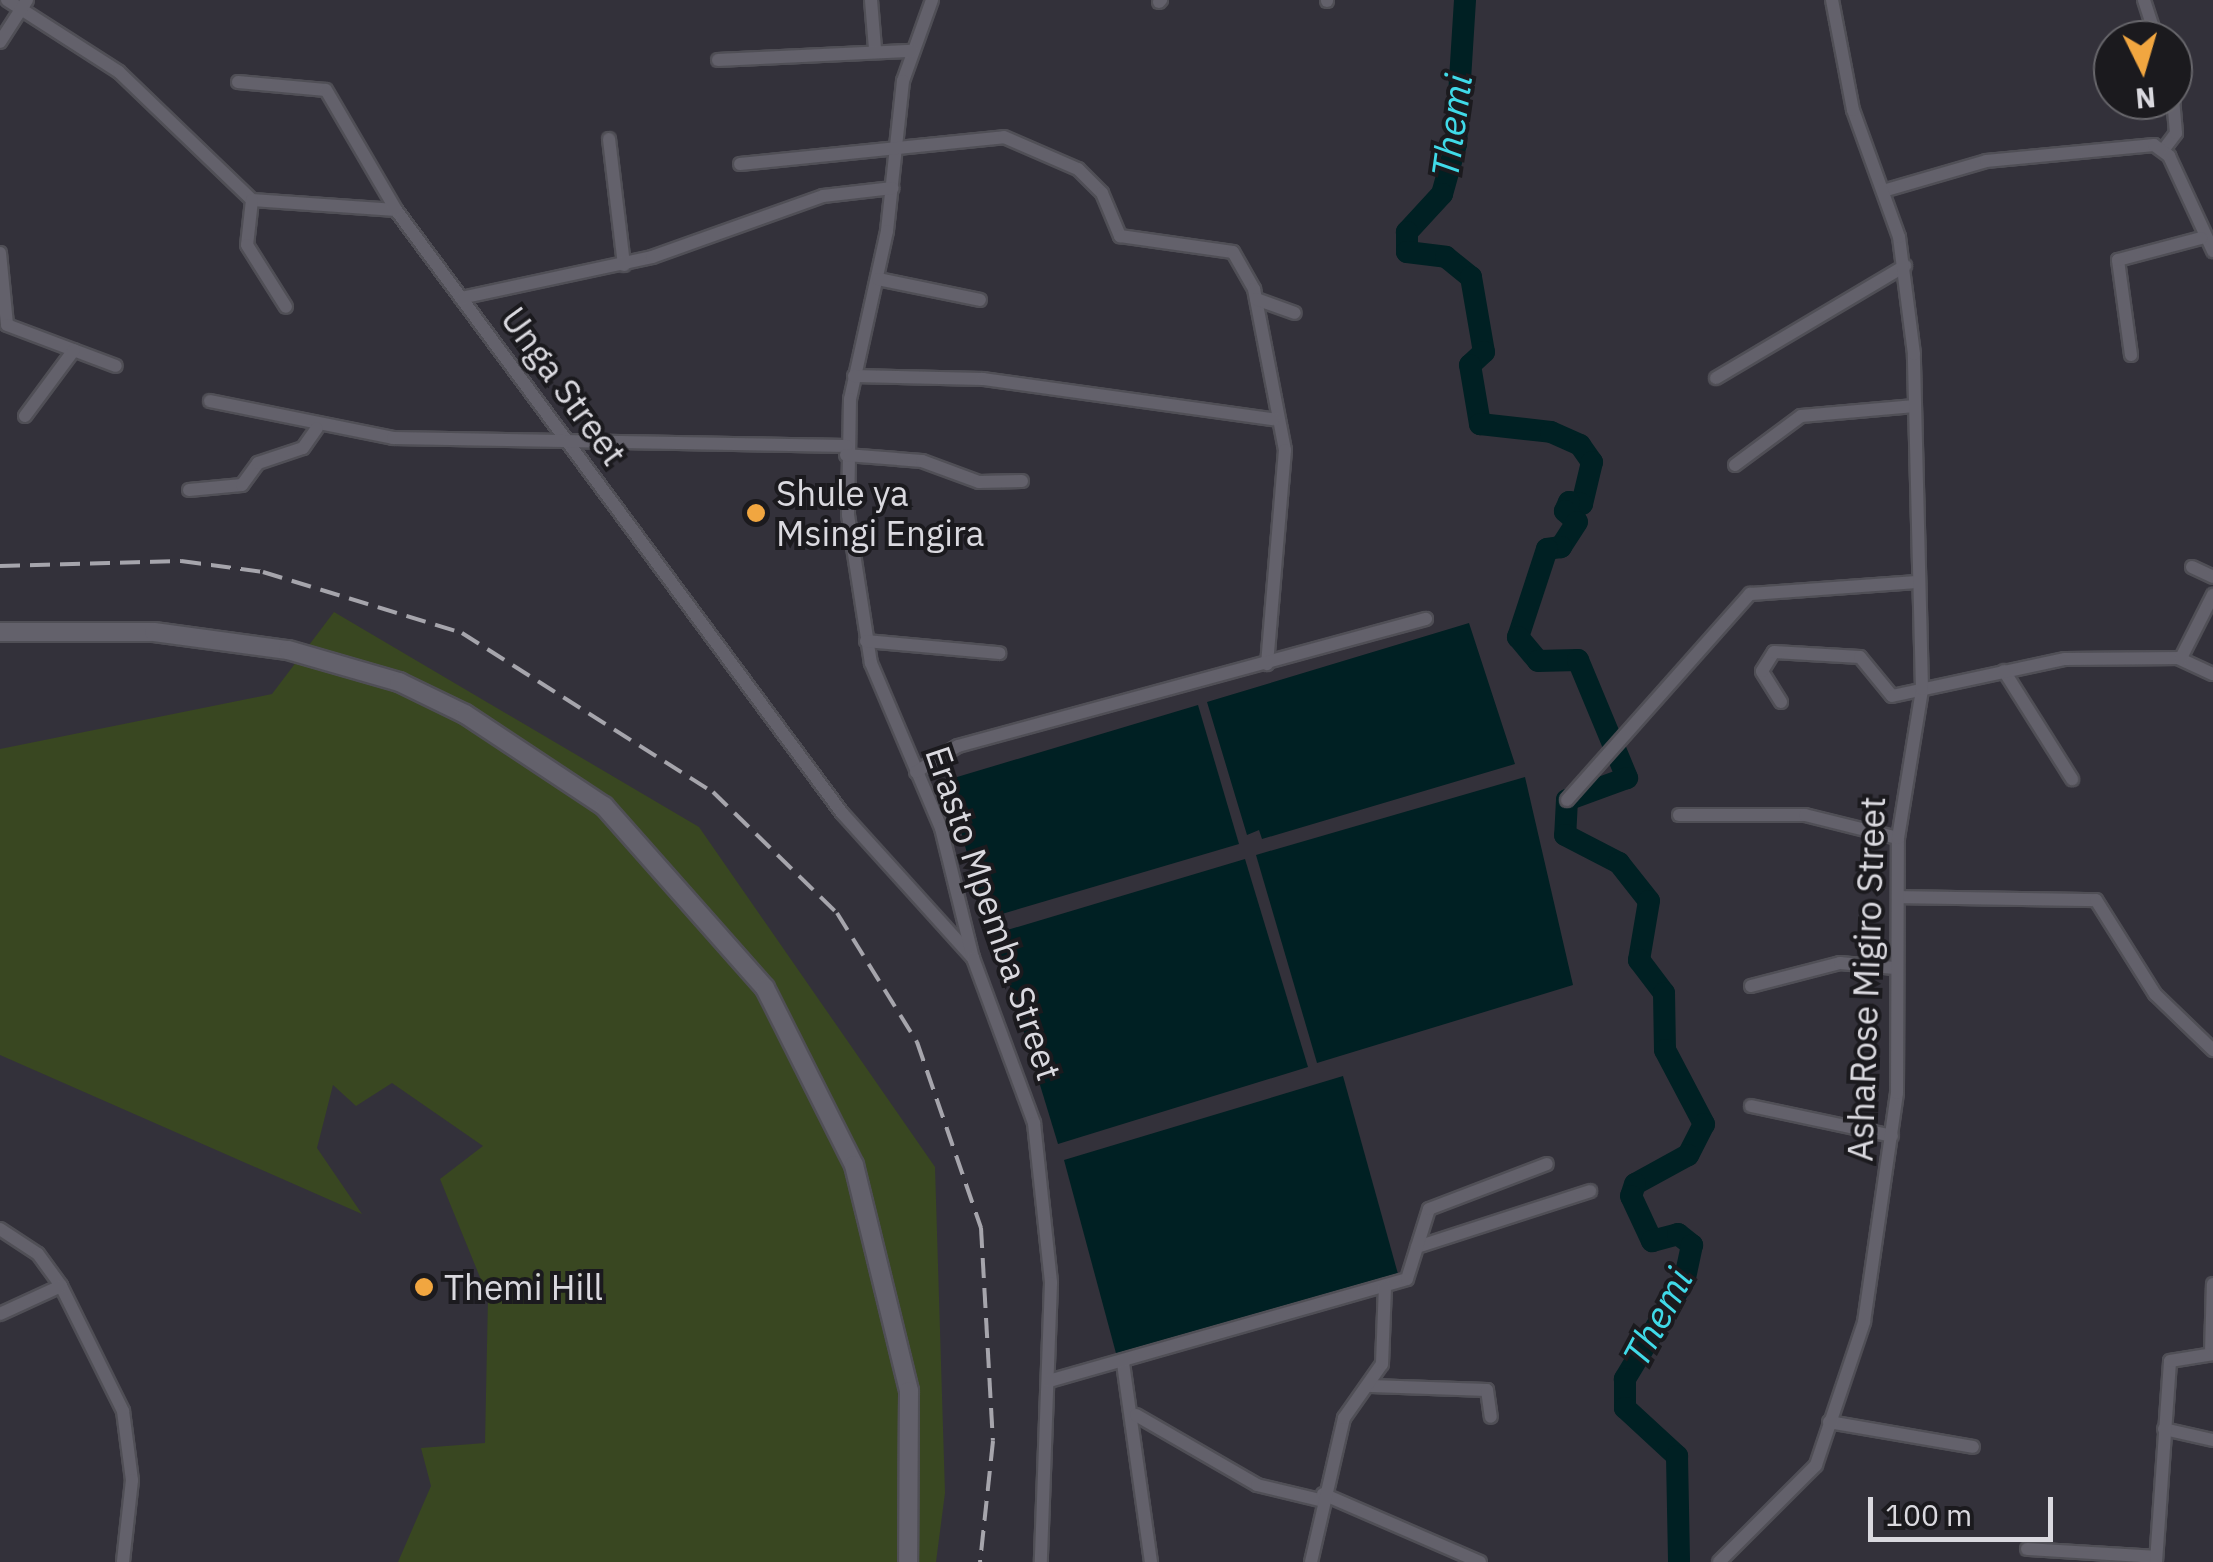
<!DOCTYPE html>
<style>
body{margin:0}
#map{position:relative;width:2213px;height:1562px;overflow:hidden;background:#33313a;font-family:"IBM Plex Sans",sans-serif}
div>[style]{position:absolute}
.green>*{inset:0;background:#394721}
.water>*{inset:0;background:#002023}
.river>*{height:22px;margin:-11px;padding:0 11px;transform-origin:11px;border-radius:11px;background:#002023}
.roads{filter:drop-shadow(2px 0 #504f56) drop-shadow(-2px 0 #504f56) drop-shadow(0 2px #504f56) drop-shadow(0 -2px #504f56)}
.street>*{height:12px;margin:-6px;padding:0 6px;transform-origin:6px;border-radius:6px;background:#63616b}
.secondary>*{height:18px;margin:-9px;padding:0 9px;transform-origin:9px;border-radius:9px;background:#63616b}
.rail>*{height:4px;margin-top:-2px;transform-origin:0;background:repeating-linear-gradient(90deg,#a6a5ac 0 20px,transparent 0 30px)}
.dots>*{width:28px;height:28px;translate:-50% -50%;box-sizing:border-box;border:5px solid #1b1a1e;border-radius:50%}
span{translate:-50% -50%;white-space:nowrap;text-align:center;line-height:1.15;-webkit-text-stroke:8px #1b1a1e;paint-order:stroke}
.street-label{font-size:35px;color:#dad9df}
.poi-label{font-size:35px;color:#dad9df}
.left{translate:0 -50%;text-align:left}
.water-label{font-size:38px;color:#40dae8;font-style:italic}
.north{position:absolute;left:2093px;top:20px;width:100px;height:100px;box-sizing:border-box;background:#1b1a1e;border:2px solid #67666b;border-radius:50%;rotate:175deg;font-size:28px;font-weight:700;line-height:40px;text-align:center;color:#dad9df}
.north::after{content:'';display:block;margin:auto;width:35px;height:45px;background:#f1a640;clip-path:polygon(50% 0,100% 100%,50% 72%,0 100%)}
.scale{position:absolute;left:1868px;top:1497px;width:185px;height:45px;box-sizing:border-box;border:5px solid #dad9df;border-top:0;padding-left:12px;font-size:30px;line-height:35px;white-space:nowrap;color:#dad9df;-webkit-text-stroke:8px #1b1a1e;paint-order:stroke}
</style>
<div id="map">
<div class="green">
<div style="clip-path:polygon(334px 612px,699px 827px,935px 1167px,945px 1493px,936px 1562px,398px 1562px,431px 1486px,421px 1448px,485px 1443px,488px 1297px,440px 1179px,483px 1146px,392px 1083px,356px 1106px,333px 1085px,317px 1148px,362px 1214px,0 1055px,0 749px,272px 694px)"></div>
</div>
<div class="water">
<div style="clip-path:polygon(1469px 623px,1515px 764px,1262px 839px,1259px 830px,1247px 835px,1207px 702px)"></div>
<div style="clip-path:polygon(1198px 705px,1239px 844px,985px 919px,947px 780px)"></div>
<div style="clip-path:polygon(1525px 777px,1573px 985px,1317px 1063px,1256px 855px)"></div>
<div style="clip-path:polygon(1245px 859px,1308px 1067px,1058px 1144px,994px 934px)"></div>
<div style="clip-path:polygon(1343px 1076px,1398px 1274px,1117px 1357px,1064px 1160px)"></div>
</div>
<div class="river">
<div style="left:1465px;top:0;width:144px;rotate:93.6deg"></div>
<div style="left:1456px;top:144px;width:52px;rotate:105.6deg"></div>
<div style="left:1442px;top:194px;width:52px;rotate:132.6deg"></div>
<div style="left:1407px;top:232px;width:20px;rotate:90deg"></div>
<div style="left:1407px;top:252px;width:39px;rotate:7deg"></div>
<div style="left:1446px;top:257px;width:32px;rotate:39deg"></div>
<div style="left:1471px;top:277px;width:76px;rotate:80.2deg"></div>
<div style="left:1484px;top:352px;width:19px;rotate:137deg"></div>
<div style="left:1470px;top:365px;width:60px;rotate:80.4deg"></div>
<div style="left:1480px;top:424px;width:71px;rotate:6.4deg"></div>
<div style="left:1551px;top:432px;width:32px;rotate:24deg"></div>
<div style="left:1580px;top:445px;width:21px;rotate:55deg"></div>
<div style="left:1592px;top:462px;width:43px;rotate:103.4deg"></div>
<div style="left:1582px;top:504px;width:13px;rotate:-171deg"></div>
<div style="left:1569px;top:502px;width:10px;rotate:114deg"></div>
<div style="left:1565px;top:511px;width:16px;rotate:43deg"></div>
<div style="left:1577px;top:522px;width:30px;rotate:123deg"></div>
<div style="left:1561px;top:547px;width:14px;rotate:172deg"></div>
<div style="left:1547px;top:549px;width:93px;rotate:108.2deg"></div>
<div style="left:1518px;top:637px;width:31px;rotate:50deg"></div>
<div style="left:1538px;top:661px;width:40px;rotate:-1.4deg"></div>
<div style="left:1578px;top:660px;width:128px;rotate:67.4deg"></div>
<div style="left:1627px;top:778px;width:64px;rotate:159.9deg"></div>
<div style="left:1567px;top:800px;width:35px;rotate:93deg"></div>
<div style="left:1565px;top:835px;width:61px;rotate:27.4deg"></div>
<div style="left:1619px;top:863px;width:48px;rotate:51.7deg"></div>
<div style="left:1649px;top:901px;width:60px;rotate:99.6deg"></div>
<div style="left:1639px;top:960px;width:41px;rotate:52.9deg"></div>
<div style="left:1664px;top:993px;width:57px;rotate:89deg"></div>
<div style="left:1665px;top:1050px;width:84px;rotate:62.2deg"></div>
<div style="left:1704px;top:1124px;width:35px;rotate:117deg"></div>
<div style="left:1688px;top:1155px;width:60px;rotate:151.3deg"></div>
<div style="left:1635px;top:1184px;width:13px;rotate:108deg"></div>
<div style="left:1631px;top:1196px;width:50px;rotate:65deg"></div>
<div style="left:1652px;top:1241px;width:27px;rotate:-15deg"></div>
<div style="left:1678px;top:1234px;width:18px;rotate:38deg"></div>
<div style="left:1692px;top:1245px;width:35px;rotate:102deg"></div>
<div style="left:1685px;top:1279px;width:117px;rotate:121deg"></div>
<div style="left:1625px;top:1379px;width:29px;rotate:90deg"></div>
<div style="left:1625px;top:1408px;width:71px;rotate:42.7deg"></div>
<div style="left:1677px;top:1456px;width:106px;rotate:88.9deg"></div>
</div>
<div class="roads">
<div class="street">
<div style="left:7px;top:0;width:133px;rotate:32.7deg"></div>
<div style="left:119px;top:72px;width:185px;rotate:43.9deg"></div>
<div style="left:252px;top:200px;width:144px;rotate:4deg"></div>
<div style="left:396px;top:210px;width:750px;rotate:53.51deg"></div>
<div style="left:842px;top:813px;width:195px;rotate:47.9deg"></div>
<div style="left:871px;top:0;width:49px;rotate:85.3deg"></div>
<div style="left:932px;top:0;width:86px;rotate:109.7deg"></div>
<div style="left:903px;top:81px;width:151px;rotate:96.1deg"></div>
<div style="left:887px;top:231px;width:172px;rotate:102.4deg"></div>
<div style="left:850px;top:399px;width:116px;rotate:91deg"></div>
<div style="left:848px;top:515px;width:150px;rotate:81.2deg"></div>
<div style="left:871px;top:663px;width:179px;rotate:67deg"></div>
<div style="left:941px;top:828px;width:134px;rotate:76.2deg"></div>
<div style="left:973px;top:958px;width:176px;rotate:69.7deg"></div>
<div style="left:1034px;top:1123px;width:161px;rotate:83.9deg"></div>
<div style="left:1051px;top:1283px;width:279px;rotate:92.1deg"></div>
<div style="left:1327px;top:0;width:1px;rotate:90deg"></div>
<div style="left:2144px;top:0;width:42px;rotate:72deg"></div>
<div style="left:1159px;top:2px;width:3px;rotate:-45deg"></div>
<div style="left:0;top:42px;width:50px;rotate:-57.3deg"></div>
<div style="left:718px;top:60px;width:194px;rotate:-2.7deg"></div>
<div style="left:238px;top:82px;width:88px;rotate:5.2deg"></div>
<div style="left:326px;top:90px;width:139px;rotate:59.7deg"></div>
<div style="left:609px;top:139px;width:127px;rotate:83.2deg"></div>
<div style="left:2164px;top:149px;width:20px;rotate:-53deg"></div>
<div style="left:2176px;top:133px;width:34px;rotate:-95deg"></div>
<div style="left:740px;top:164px;width:265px;rotate:-5.8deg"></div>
<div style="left:1004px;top:137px;width:81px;rotate:23.4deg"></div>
<div style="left:1078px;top:169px;width:34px;rotate:45deg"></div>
<div style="left:1102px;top:193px;width:47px;rotate:67.3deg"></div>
<div style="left:1120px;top:236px;width:114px;rotate:8.1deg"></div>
<div style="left:1233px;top:252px;width:43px;rotate:60.4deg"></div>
<div style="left:1254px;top:289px;width:164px;rotate:79.1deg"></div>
<div style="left:1285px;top:450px;width:215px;rotate:94.8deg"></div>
<div style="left:1883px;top:191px;width:107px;rotate:-16.2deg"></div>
<div style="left:1986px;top:161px;width:169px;rotate:-5.4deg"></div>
<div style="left:2154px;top:145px;width:19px;rotate:36deg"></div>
<div style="left:2169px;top:156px;width:105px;rotate:65.1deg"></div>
<div style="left:252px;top:200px;width:45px;rotate:96.3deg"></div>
<div style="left:247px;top:245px;width:73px;rotate:57.8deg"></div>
<div style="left:0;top:253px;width:72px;rotate:84.4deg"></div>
<div style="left:7px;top:325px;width:116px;rotate:20.6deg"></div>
<div style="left:878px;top:279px;width:104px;rotate:11.6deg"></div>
<div style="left:461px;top:298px;width:195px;rotate:-12.1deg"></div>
<div style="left:652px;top:257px;width:182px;rotate:-19.6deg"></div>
<div style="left:823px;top:196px;width:70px;rotate:-6.5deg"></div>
<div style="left:1256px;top:299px;width:41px;rotate:19.7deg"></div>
<div style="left:2131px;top:355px;width:96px;rotate:-97.8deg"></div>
<div style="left:2118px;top:260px;width:86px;rotate:-14.8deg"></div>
<div style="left:854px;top:376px;width:129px;rotate:1.3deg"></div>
<div style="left:983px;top:379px;width:293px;rotate:7.9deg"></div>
<div style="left:1716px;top:378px;width:220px;rotate:-30.7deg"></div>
<div style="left:210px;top:401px;width:187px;rotate:11.4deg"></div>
<div style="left:393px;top:438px;width:454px;rotate:1deg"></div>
<div style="left:25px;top:416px;width:82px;rotate:-53.4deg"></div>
<div style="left:846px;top:455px;width:76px;rotate:4.5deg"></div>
<div style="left:922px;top:461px;width:61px;rotate:20.2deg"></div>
<div style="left:979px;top:482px;width:43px;rotate:-1.3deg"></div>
<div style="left:1735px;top:465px;width:82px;rotate:-36.6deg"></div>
<div style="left:1801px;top:416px;width:114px;rotate:-5deg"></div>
<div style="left:189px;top:490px;width:53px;rotate:-5.4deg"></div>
<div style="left:242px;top:485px;width:27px;rotate:-54deg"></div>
<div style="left:258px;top:463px;width:47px;rotate:-18.4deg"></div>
<div style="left:303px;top:448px;width:24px;rotate:-55deg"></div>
<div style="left:2192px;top:567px;width:23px;rotate:25deg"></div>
<div style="left:866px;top:641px;width:134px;rotate:5.2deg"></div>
<div style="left:2178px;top:658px;width:38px;rotate:25deg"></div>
<div style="left:2004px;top:671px;width:128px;rotate:57.8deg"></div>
<div style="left:1781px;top:702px;width:36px;rotate:-122deg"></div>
<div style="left:1762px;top:671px;width:22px;rotate:-58deg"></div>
<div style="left:1774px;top:652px;width:86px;rotate:3.3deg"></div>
<div style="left:1860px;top:657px;width:50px;rotate:50.6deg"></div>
<div style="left:1892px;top:696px;width:177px;rotate:-12.1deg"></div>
<div style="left:2065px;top:659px;width:116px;rotate:-0.5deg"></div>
<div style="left:2181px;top:658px;width:71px;rotate:-63.1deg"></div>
<div style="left:916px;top:772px;width:49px;rotate:-31.8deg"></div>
<div style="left:958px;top:746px;width:485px;rotate:-15.2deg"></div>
<div style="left:1567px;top:800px;width:276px;rotate:-48.4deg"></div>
<div style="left:1750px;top:594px;width:168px;rotate:-4.1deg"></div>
<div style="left:1679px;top:815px;width:126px"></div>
<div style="left:1805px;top:815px;width:96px;rotate:13.9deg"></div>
<div style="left:1898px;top:897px;width:198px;rotate:0.9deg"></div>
<div style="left:2096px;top:900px;width:111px;rotate:57.9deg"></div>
<div style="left:2155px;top:994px;width:81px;rotate:44deg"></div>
<div style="left:1751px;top:986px;width:92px;rotate:-14.5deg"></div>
<div style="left:1840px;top:963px;width:55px;rotate:5.2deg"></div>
<div style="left:1751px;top:1106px;width:144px;rotate:12deg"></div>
<div style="left:0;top:1229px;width:45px;rotate:33.3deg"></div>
<div style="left:38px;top:1254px;width:39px;rotate:54deg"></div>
<div style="left:61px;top:1286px;width:140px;rotate:63.6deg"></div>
<div style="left:123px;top:1411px;width:70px;rotate:82.6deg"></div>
<div style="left:132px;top:1480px;width:82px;rotate:96.3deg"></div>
<div style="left:1417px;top:1247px;width:182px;rotate:-17.9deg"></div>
<div style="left:0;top:1314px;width:67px;rotate:-24.7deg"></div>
<div style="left:2211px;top:1354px;width:70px;rotate:-88.4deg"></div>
<div style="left:1123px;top:1363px;width:201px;rotate:82deg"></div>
<div style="left:1049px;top:1381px;width:372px;rotate:-15.9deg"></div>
<div style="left:1407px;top:1279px;width:73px;rotate:-72.6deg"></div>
<div style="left:1429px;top:1209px;width:126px;rotate:-20.9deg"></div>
<div style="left:1371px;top:1386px;width:116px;rotate:2deg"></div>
<div style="left:1487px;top:1390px;width:27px;rotate:82deg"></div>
<div style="left:1136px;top:1415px;width:140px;rotate:30deg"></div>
<div style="left:1257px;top:1485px;width:65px;rotate:13.4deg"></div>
<div style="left:1829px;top:1422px;width:146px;rotate:9.8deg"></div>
<div style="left:2164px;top:1429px;width:50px;rotate:12.7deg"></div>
<div style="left:1323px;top:1494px;width:171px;rotate:23.4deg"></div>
<div style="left:2027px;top:1549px;width:129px;rotate:3.5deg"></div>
<div style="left:1311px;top:1562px;width:148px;rotate:-77.1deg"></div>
<div style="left:1344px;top:1418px;width:66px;rotate:-54.9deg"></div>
<div style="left:1382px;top:1364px;width:78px;rotate:-87.8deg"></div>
<div style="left:1719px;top:1562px;width:137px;rotate:-45deg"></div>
<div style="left:1816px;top:1465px;width:151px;rotate:-71.4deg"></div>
<div style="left:1864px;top:1322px;width:231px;rotate:-81.8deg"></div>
<div style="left:1897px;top:1093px;width:255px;rotate:-89.8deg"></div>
<div style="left:1898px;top:838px;width:151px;rotate:-80.8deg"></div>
<div style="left:1922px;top:689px;width:335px;rotate:-91.4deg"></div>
<div style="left:1914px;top:354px;width:118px;rotate:-97.3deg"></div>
<div style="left:1899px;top:237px;width:135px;rotate:-109.9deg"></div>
<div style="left:1853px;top:110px;width:112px;rotate:-100.8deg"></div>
<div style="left:2156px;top:1562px;width:201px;rotate:-86deg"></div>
<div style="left:2170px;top:1361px;width:44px;rotate:-9.2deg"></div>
</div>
<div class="secondary">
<div style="left:0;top:632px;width:154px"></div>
<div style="left:154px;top:632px;width:135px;rotate:7.7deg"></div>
<div style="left:288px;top:650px;width:116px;rotate:16.1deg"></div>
<div style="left:399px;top:682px;width:73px;rotate:25.9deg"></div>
<div style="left:465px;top:714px;width:167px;rotate:33.5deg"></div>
<div style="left:604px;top:806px;width:243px;rotate:48.5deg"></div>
<div style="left:765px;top:988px;width:198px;rotate:63.3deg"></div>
<div style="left:854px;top:1165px;width:233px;rotate:76.3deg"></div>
<div style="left:909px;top:1391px;width:171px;rotate:90.3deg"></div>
</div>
</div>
<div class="rail">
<div style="left:0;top:566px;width:181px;rotate:-1.6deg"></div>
<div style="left:181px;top:561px;width:83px;rotate:7.6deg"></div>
<div style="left:263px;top:572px;width:208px;rotate:17deg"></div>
<div style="left:462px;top:633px;width:297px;rotate:32.4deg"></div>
<div style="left:713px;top:792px;width:173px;rotate:44.3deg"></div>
<div style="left:837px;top:913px;width:152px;rotate:58.2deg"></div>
<div style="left:917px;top:1042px;width:197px;rotate:71deg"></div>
<div style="left:981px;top:1228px;width:213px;rotate:86.8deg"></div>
<div style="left:993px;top:1441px;width:122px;rotate:96.1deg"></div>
</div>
<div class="dots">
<div style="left:756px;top:513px;background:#f1a640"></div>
<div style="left:424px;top:1287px;background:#f1a640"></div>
</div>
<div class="street-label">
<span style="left:564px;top:386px;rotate:54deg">Unga Street</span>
<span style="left:994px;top:913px;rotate:71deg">Erasto Mpemba Street</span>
<span style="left:1866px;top:979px;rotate:-88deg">AshaRose Migiro Street</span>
</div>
<div class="poi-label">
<span class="left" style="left:776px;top:513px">Shule ya<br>Msingi Engira</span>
<span class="left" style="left:444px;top:1287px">Themi Hill</span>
</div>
<div class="water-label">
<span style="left:1451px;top:126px;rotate:-82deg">Themi</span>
<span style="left:1657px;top:1317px;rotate:-62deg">Themi</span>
</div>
<div class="north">N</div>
<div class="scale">100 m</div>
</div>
